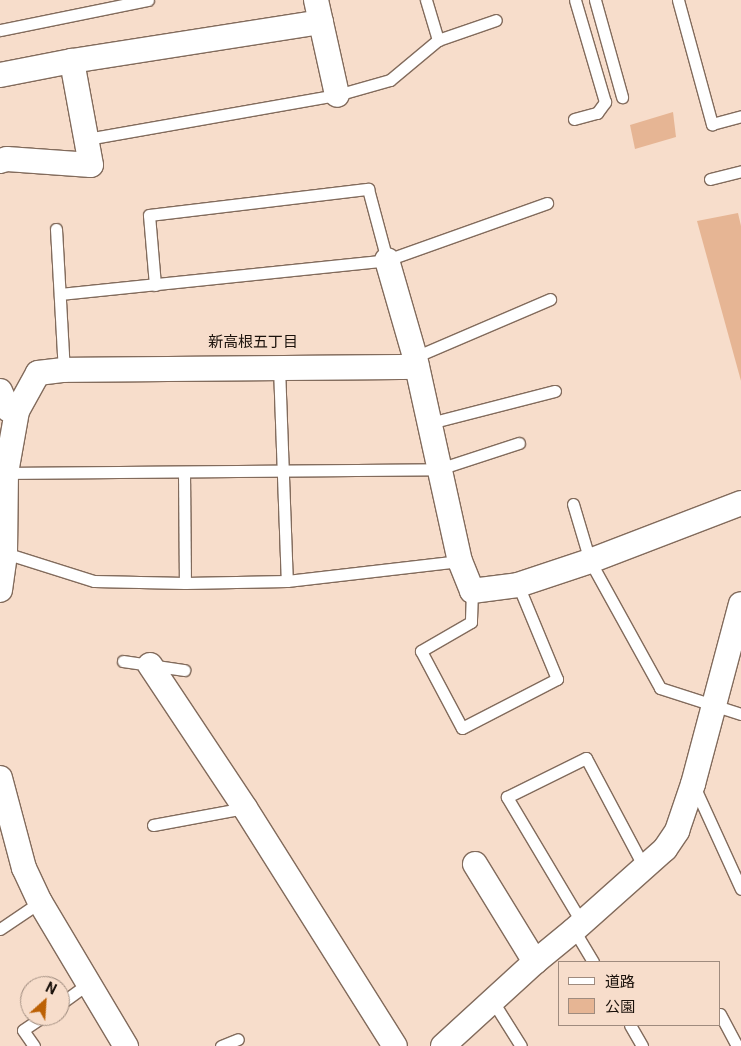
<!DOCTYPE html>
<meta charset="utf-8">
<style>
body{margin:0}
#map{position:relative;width:741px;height:1046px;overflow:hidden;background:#f7ddcb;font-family:Roboto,"Noto Sans JP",sans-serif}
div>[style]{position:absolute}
.green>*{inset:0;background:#e6b594}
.roads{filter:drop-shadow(1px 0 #826b5c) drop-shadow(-1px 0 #826b5c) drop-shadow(0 1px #826b5c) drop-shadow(0 -1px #826b5c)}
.service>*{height:11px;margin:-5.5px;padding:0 5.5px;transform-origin:5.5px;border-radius:5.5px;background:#fff}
.minor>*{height:24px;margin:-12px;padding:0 12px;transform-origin:12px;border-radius:12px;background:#fff}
span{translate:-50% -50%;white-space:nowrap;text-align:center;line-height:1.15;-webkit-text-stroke:4.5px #f7ddcb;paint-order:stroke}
.neighbourhood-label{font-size:15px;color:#1a110b}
.legend{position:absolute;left:558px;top:961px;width:162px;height:65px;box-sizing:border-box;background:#f7ddcb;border:1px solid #9f8b7e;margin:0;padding:6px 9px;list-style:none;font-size:15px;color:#1a110b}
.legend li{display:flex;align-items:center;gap:10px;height:25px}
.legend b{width:25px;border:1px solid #9f8b7e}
.north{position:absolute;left:20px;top:976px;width:50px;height:50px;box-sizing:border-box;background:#f7ddcb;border:1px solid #9f8b7e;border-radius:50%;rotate:26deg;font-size:14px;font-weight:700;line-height:20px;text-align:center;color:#1a110b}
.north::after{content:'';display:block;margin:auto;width:18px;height:22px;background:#bc6105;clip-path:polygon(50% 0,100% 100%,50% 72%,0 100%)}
</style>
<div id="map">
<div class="green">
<div style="clip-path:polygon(673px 112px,676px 137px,635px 149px,630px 125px)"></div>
<div style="clip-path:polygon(738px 213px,741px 226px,741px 381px,697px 221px)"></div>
</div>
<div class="roads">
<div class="service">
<div style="left:426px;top:0;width:42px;rotate:73.3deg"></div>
<div style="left:595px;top:0;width:101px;rotate:74.4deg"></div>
<div style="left:678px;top:0;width:129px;rotate:74.7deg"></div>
<div style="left:712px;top:124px;width:30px;rotate:-15deg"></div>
<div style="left:0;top:30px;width:151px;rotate:-11.5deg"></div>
<div style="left:574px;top:119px;width:24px;rotate:-15deg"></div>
<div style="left:597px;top:113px;width:14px;rotate:-54deg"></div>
<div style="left:605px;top:102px;width:106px;rotate:-106.4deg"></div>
<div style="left:87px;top:139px;width:254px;rotate:-10deg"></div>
<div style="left:337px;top:95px;width:55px;rotate:-15.8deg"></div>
<div style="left:390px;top:80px;width:62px;rotate:-39.8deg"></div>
<div style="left:438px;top:40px;width:61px;rotate:-19deg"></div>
<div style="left:710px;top:179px;width:32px;rotate:-14deg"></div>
<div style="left:56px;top:229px;width:141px;rotate:86.8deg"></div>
<div style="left:155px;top:285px;width:70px;rotate:-94.9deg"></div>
<div style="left:149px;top:215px;width:221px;rotate:-6.8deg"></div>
<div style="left:368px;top:189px;width:73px;rotate:75deg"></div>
<div style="left:60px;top:294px;width:329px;rotate:-5.9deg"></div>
<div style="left:387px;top:260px;width:170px;rotate:-19.6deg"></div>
<div style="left:415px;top:357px;width:147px;rotate:-23.2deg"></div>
<div style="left:279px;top:367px;width:214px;rotate:87.9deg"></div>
<div style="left:430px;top:423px;width:129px;rotate:-14.4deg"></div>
<div style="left:184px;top:472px;width:111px;rotate:89.5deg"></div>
<div style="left:6px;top:473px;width:433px;rotate:-0.5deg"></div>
<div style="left:439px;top:469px;width:84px;rotate:-18deg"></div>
<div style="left:573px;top:504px;width:59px;rotate:73.4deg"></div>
<div style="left:590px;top:561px;width:145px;rotate:61.1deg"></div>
<div style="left:660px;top:688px;width:85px;rotate:17.8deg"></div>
<div style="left:5px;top:553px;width:93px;rotate:17.5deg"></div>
<div style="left:94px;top:581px;width:91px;rotate:1.3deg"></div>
<div style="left:185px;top:583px;width:102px;rotate:-1.1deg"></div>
<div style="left:287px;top:581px;width:174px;rotate:-6.6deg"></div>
<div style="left:472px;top:591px;width:31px;rotate:92deg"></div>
<div style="left:471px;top:622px;width:58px;rotate:149.9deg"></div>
<div style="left:421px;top:651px;width:87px;rotate:62deg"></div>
<div style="left:462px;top:728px;width:107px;rotate:-27.3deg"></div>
<div style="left:557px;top:679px;width:102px;rotate:-112.5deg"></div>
<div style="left:123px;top:661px;width:62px;rotate:8.4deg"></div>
<div style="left:694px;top:786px;width:113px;rotate:65.5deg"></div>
<div style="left:153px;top:825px;width:94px;rotate:-10.5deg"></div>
<div style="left:582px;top:923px;width:147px;rotate:-120.8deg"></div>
<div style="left:507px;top:797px;width:88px;rotate:-26.3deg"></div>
<div style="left:586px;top:758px;width:123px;rotate:62deg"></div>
<div style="left:0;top:929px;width:48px;rotate:-34deg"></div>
<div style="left:574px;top:930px;width:37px;rotate:59deg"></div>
<div style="left:492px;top:1000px;width:54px;rotate:57.8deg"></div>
<div style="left:60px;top:1004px;width:34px;rotate:-36deg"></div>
<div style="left:720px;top:1014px;width:36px;rotate:62deg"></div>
<div style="left:630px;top:1025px;width:24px;rotate:60deg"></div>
<div style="left:34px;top:1046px;width:19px;rotate:-125deg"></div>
<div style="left:23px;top:1030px;width:25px;rotate:-34deg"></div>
<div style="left:221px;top:1046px;width:18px;rotate:-22deg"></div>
</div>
<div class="minor">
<div style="left:316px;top:0;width:97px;rotate:77.5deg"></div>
<div style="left:0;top:75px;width:73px;rotate:-11deg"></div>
<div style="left:72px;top:61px;width:252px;rotate:-8.9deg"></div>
<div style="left:0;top:161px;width:7px;rotate:-16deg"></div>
<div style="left:7px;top:159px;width:84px;rotate:4.1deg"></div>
<div style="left:91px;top:165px;width:106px;rotate:-100.4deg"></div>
<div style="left:387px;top:260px;width:101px;rotate:73.9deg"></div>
<div style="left:415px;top:357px;width:209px;rotate:77.6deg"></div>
<div style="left:460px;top:561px;width:32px;rotate:68deg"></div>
<div style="left:472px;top:591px;width:46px;rotate:-7.4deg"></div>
<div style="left:518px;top:585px;width:76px;rotate:-18.4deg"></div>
<div style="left:590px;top:561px;width:162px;rotate:-21deg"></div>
<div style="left:0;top:391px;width:20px;rotate:66deg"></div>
<div style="left:0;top:590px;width:37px;rotate:-82deg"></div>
<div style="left:5px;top:553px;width:80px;rotate:-89.3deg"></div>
<div style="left:6px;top:473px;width:63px;rotate:-79.9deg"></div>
<div style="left:17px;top:411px;width:43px;rotate:-61.1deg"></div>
<div style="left:38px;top:373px;width:26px;rotate:-7deg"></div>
<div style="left:64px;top:370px;width:353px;rotate:-0.5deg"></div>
<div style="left:150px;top:665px;width:172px;rotate:56.4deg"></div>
<div style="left:245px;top:808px;width:281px;rotate:57.8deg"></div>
<div style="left:0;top:778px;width:93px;rotate:75.1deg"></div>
<div style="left:24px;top:868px;width:38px;rotate:65deg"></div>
<div style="left:40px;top:902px;width:168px;rotate:59.2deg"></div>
<div style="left:475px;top:864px;width:115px;rotate:58.5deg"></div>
<div style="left:443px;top:1046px;width:125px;rotate:-42.4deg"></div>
<div style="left:535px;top:962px;width:50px;rotate:-39.4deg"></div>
<div style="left:574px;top:930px;width:122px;rotate:-41.7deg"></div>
<div style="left:665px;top:849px;width:22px;rotate:-56deg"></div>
<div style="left:677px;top:831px;width:50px;rotate:-71.2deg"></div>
<div style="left:693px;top:784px;width:186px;rotate:-75.1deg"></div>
</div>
</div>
<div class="neighbourhood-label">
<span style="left:253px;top:343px">新高根五丁目</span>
</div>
<ul class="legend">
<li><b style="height:6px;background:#fff"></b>道路</li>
<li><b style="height:14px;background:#e6b594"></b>公園</li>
</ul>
<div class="north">N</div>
</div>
